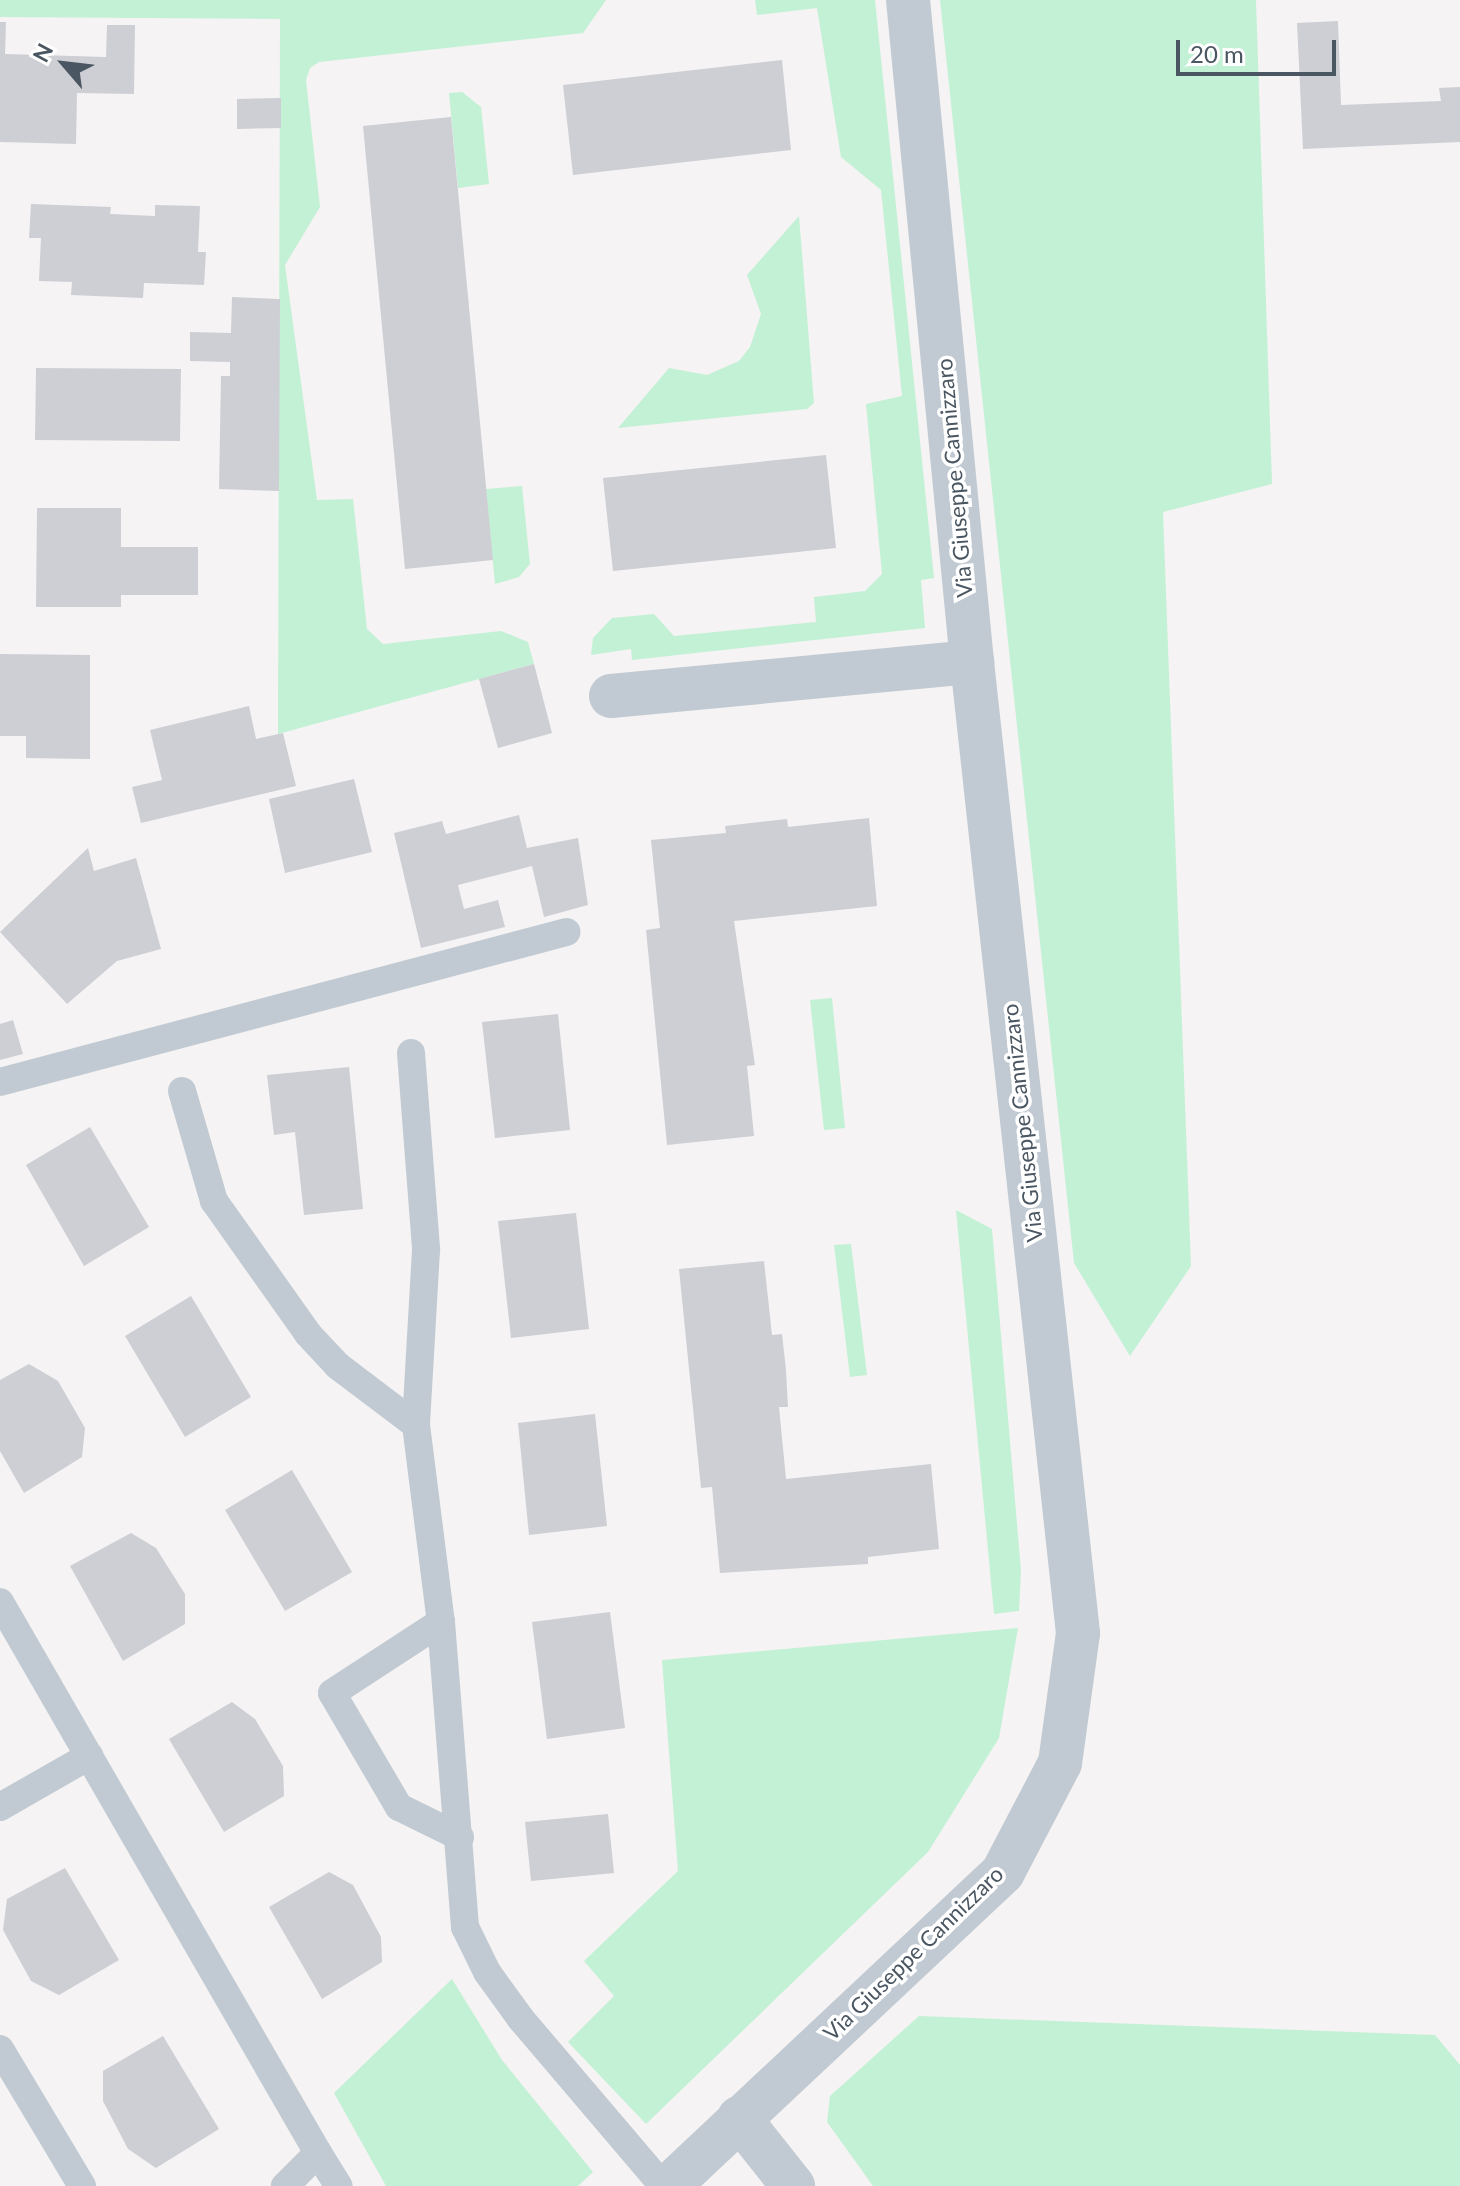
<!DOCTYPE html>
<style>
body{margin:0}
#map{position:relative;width:1460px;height:2186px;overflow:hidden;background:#f5f3f3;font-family:Lato,sans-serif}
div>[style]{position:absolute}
.green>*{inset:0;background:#c3f1d5}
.building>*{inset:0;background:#cdcfd5}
.lane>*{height:28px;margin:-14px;padding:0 14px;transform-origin:14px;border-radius:14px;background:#c1cad2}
.street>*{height:44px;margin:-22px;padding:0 22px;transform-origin:22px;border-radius:22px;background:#c1cad2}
span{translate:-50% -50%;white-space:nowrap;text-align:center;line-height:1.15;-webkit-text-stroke:7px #fff;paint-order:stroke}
.street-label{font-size:22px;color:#4a5661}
.north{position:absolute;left:24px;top:24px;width:80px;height:80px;-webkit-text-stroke:6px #fff;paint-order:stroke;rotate:298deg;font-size:22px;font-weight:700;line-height:32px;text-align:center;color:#4a5661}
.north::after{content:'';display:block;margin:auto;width:28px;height:36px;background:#4a5661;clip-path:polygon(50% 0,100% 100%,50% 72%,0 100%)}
.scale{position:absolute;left:1176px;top:40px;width:160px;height:36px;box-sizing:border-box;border:4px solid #4a5661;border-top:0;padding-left:10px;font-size:24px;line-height:28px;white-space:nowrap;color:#4a5661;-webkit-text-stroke:6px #fff;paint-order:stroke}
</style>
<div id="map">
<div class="green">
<div style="clip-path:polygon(0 0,606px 0,583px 33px,319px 62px,310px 68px,306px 80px,320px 207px,285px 265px,317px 500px,353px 499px,367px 629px,383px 644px,501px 631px,528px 642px,534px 664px,278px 734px,280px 19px,0 17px)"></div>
<div style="clip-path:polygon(755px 0,875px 0,934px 578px,921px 580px,925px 628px,632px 660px,631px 649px,591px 655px,593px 638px,612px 618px,654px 614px,674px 636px,816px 622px,814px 597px,865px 591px,882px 574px,866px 404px,902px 396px,881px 190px,841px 157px,817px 8px,757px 15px)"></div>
<div style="clip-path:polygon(940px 0,1256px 0,1272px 484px,1163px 512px,1191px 1266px,1130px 1356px,1074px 1263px)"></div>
<div style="clip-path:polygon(462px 92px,481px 107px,489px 184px,458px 188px,449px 93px)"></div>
<div style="clip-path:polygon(799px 216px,814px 403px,807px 409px,618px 428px,669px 368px,707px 375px,739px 361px,750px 347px,761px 314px,747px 275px)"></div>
<div style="clip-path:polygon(522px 486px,530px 564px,519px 577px,495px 584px,486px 489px)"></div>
<div style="clip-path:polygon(832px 998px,845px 1128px,824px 1130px,810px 1000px)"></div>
<div style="clip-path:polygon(956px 1210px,992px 1229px,1021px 1571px,1019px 1611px,994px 1614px)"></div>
<div style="clip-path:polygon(851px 1244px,867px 1375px,850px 1377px,834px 1245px)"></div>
<div style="clip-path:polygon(1018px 1628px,999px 1738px,928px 1852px,646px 2124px,568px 2042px,614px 1996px,584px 1961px,678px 1871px,662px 1660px)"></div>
<div style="clip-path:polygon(452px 1979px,502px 2060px,593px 2172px,578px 2186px,386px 2186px,334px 2093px)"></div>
<div style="clip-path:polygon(919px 2016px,1435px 2035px,1460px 2065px,1460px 2186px,873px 2186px,827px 2122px,830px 2096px)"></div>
</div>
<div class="building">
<div style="clip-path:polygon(1338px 21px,1341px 105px,1441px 101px,1439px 88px,1460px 87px,1460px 142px,1303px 149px,1297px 23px)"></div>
<div style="clip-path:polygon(0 22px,6px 22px,5px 54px,106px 57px,107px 25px,135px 25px,134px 94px,77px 93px,76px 144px,0 142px)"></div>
<div style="clip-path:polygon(782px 60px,791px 150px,573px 175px,563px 85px)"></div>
<div style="clip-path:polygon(281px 98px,281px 128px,237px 129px,237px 99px)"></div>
<div style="clip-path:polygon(451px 117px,493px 560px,405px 569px,363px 126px)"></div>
<div style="clip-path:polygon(31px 204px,111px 207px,110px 214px,155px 216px,155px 205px,200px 206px,198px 252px,206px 252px,204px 285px,144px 283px,143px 298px,71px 295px,72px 282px,39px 281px,41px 238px,29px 238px)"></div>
<div style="clip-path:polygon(232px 297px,280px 299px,279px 491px,219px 489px,221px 376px,230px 376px,230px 362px,190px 361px,190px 332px,231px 333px)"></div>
<div style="clip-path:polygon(36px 368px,181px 369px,180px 441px,35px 440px)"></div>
<div style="clip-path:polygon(826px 455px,836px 548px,613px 571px,603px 478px)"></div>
<div style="clip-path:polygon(37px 508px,121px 508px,121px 547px,198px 547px,198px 595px,121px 595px,121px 607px,36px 607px)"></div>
<div style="clip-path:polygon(0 654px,90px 655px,90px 759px,26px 758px,26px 736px,0 736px)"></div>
<div style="clip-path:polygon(534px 664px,552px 733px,498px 748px,479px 679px)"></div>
<div style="clip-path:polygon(249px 706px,256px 739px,283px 733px,296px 786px,141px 823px,132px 787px,162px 780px,150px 730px)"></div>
<div style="clip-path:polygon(354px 779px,372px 852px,285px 873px,269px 799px)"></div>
<div style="clip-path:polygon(519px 815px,527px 848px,578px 838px,588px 905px,544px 917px,532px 866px,458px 885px,464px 909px,498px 900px,505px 927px,421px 948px,394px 833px,442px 821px,446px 834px)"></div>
<div style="clip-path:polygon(869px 818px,877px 906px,734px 921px,755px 1065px,747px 1066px,754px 1136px,667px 1145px,646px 930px,660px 928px,651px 840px,726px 833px,725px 826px,787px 819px,788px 827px)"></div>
<div style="clip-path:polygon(88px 848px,94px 871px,136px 858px,161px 949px,117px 961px,67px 1004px,0 932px)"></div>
<div style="clip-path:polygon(558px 1014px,570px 1130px,495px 1138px,482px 1022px)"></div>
<div style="clip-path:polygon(13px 1020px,23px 1054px,0 1060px,0 1024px)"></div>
<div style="clip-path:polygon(349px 1067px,363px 1209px,304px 1215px,295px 1132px,274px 1135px,267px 1075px)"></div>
<div style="clip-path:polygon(90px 1127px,149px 1227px,84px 1266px,26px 1165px)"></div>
<div style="clip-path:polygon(576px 1213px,589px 1329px,511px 1338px,498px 1221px)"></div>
<div style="clip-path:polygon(764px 1261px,772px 1335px,782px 1334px,786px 1370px,788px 1407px,779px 1407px,786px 1479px,931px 1464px,939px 1549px,868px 1557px,868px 1564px,720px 1573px,712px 1487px,701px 1488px,679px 1269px)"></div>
<div style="clip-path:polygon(191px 1296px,251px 1397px,185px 1437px,125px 1336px)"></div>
<div style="clip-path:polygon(29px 1364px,58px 1381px,85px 1428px,82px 1457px,24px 1493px,0 1451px,0 1380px)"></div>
<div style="clip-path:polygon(595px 1414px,607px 1526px,529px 1535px,518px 1423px)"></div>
<div style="clip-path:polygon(292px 1470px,352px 1572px,285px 1611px,225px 1510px)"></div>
<div style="clip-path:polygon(131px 1533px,156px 1548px,185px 1594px,185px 1624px,123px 1661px,70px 1566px)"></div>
<div style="clip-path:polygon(610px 1612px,625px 1728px,547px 1739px,532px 1622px)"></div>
<div style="clip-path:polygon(232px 1702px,255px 1719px,283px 1766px,284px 1796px,224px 1832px,169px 1739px)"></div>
<div style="clip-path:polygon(608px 1814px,614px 1873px,531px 1881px,525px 1822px)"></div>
<div style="clip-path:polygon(65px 1868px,119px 1960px,59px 1995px,31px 1981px,3px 1930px,7px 1899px)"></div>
<div style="clip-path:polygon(329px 1872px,353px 1885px,381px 1937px,382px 1962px,322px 1999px,269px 1907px)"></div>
<div style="clip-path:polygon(163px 2036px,219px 2129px,156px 2168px,128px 2149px,103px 2101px,103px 2071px)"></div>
</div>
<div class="lane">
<div style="left:411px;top:1053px;width:198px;rotate:85.6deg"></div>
<div style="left:426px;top:1250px;width:175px;rotate:93.3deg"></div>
<div style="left:416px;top:1425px;width:199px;rotate:82.8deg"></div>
<div style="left:441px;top:1622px;width:306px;rotate:85.5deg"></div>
<div style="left:465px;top:1927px;width:50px;rotate:63.9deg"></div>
<div style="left:487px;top:1972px;width:58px;rotate:54.1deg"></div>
<div style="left:521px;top:2019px;width:219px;rotate:49.6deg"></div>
<div style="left:0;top:1082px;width:586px;rotate:-14.84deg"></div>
<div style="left:182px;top:1091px;width:115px;rotate:73.8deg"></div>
<div style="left:214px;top:1201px;width:163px;rotate:54.7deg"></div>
<div style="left:308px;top:1334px;width:44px;rotate:46.8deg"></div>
<div style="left:338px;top:1366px;width:98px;rotate:37.1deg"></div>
<div style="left:0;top:1602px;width:636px;rotate:60.01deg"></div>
<div style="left:318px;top:2153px;width:47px;rotate:135deg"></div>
<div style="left:441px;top:1622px;width:130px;rotate:146.9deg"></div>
<div style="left:332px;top:1693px;width:132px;rotate:59.6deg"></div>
<div style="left:399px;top:1807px;width:68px;rotate:26.2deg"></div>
<div style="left:0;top:1807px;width:103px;rotate:-29.8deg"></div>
<div style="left:0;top:2049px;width:160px;rotate:59.1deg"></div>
<div style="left:318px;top:2153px;width:39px;rotate:58deg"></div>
</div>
<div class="street">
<div style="left:611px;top:696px;width:363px;rotate:-5.4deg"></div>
<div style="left:739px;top:2118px;width:87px;rotate:51.5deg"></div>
<div style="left:669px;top:2186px;width:458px;rotate:-43.2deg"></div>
<div style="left:1003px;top:1872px;width:123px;rotate:-62.4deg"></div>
<div style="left:1060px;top:1763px;width:131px;rotate:-82.1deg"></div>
<div style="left:1078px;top:1633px;width:977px;rotate:-96.23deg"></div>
<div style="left:972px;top:662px;width:665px;rotate:-95.52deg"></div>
</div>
<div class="street-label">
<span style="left:954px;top:478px;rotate:-95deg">Via Giuseppe Cannizzaro</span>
<span style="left:1022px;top:1123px;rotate:-96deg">Via Giuseppe Cannizzaro</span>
<span style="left:913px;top:1953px;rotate:-44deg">Via Giuseppe Cannizzaro</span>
</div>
<div class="north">N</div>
<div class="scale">20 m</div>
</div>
